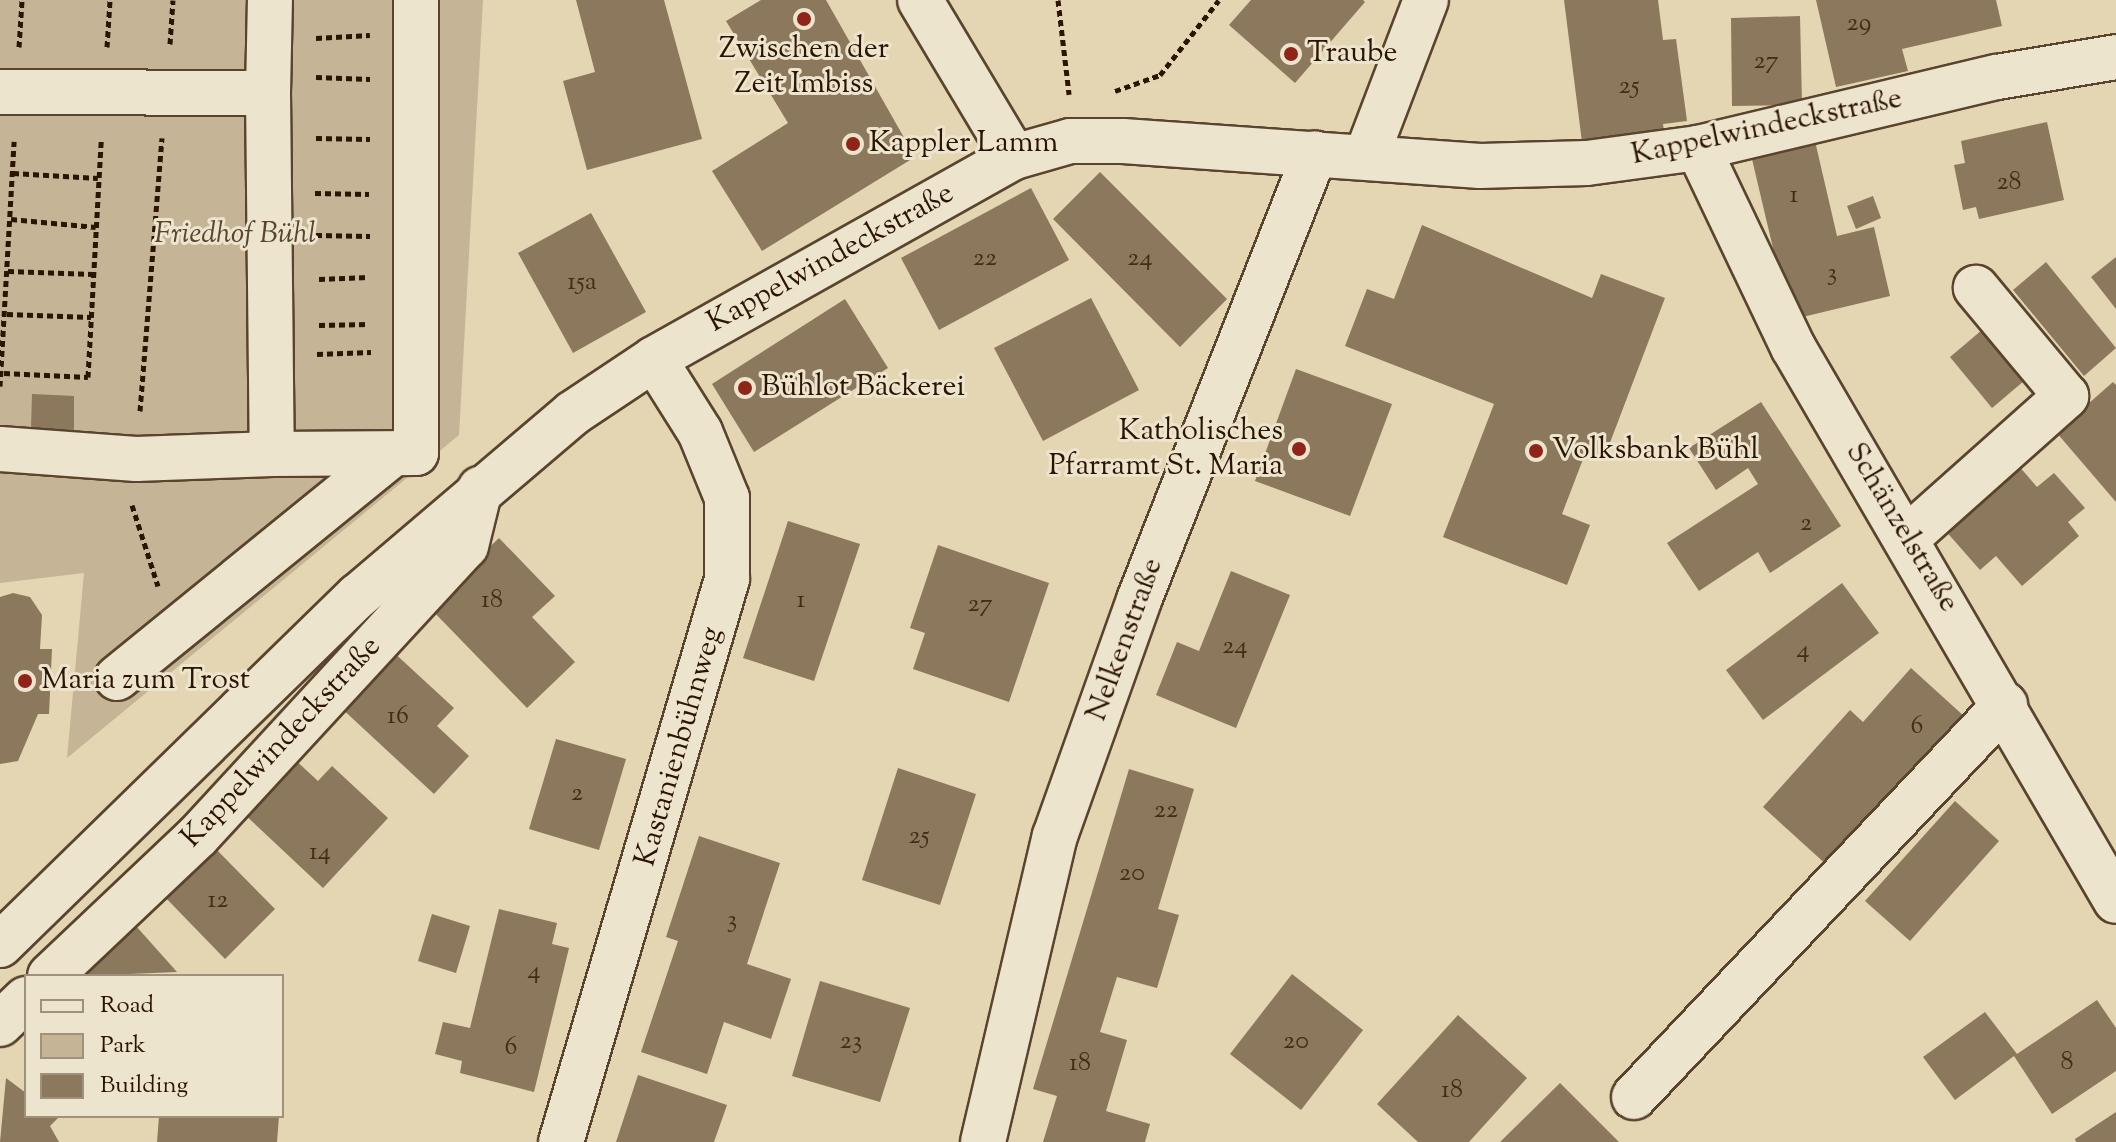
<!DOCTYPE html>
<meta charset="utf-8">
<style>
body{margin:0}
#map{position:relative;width:2116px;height:1142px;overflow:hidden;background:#e4d5b3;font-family:"Sorts Mill Goudy",serif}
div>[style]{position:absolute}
.green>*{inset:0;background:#c5b495}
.building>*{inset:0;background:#8b785d}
.path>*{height:5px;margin-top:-2.5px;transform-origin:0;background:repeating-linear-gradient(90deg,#2b1400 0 6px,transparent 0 10px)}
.roads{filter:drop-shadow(2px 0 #59442d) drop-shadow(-2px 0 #59442d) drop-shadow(0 2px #59442d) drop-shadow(0 -2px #59442d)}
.minor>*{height:44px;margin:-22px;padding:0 22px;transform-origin:22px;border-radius:22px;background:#ede4ce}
.dots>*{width:22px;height:22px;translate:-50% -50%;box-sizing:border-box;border:4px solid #ede4ce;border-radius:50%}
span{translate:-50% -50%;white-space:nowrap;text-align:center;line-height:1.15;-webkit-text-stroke:6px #ede4ce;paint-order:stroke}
.number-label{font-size:26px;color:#432d17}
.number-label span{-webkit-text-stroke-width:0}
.poi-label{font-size:30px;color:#2b1400}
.left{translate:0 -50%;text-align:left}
.right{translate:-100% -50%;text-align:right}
.street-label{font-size:30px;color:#2b1400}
.park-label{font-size:30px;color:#59442d;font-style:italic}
.legend{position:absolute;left:24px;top:974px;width:260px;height:144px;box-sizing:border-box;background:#ede4ce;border:2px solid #9f917c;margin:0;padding:10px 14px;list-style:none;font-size:24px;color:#2b1400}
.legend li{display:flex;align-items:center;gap:16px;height:40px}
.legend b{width:40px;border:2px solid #9f917c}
</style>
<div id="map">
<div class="green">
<div style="clip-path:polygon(0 0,483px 0,459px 435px,67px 758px,84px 573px,0 583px)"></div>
</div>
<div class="building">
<div style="clip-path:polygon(576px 0,664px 0,702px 139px,587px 170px,563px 81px,595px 72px)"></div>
<div style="clip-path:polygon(761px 0,826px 0,915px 157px,762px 251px,712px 171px,788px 123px,726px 21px)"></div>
<div style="clip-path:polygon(1251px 0,1363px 0,1365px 2px,1295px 83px,1229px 25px)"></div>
<div style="clip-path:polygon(1564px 0,1658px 0,1663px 40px,1676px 39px,1687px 121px,1663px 124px,1665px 139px,1583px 150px)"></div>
<div style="clip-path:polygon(1816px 0,1996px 0,2002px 26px,1902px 49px,1908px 71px,1836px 87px)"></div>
<div style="clip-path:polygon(1800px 16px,1802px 105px,1732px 106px,1731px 18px)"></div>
<div style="clip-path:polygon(2047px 122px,2064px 200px,1979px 219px,1976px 207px,1963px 210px,1954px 165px,1965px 163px,1961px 141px)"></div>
<div style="clip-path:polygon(1815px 141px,1837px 236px,1874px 227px,1890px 296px,1790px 320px,1751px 155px)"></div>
<div style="clip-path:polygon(1100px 172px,1227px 299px,1180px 347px,1053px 219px)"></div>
<div style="clip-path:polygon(1031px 188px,1069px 260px,939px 330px,901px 258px)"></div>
<div style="clip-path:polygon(1873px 196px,1881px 218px,1856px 229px,1847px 206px)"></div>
<div style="clip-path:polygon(591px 213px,646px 312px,573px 353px,518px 253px)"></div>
<div style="clip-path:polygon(1422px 225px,1592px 298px,1601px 274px,1665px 298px,1603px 461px,1585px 454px,1562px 514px,1590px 525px,1567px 585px,1443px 537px,1494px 404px,1345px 346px,1367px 289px,1394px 299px)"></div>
<div style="clip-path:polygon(2116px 257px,2116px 309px,2091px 277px)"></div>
<div style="clip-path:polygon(2046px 262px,2116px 348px,2084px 376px,2013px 290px)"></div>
<div style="clip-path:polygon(1091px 298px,1139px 390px,1043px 441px,994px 348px)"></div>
<div style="clip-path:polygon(845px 299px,888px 368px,754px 452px,712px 384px)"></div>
<div style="clip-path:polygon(1982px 330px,2024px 381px,1992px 408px,1950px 357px)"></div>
<div style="clip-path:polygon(1296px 369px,1392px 404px,1350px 516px,1255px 481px)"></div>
<div style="clip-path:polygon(2113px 382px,2116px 385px,2116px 502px,2056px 432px)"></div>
<div style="clip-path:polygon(32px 394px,74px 396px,74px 430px,31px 429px)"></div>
<div style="clip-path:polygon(1761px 402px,1841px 526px,1770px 573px,1758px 552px,1699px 591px,1667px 543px,1758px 484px,1748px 468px,1716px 490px,1689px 448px)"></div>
<div style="clip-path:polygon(2018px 465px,2037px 487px,2054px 473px,2085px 508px,2068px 522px,2079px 536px,2022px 586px,1996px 556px,1980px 570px,1944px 529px)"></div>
<div style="clip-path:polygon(788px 521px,860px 544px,814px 681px,743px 658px)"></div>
<div style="clip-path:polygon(499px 538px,555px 596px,532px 617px,575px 662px,527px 708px,428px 606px)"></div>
<div style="clip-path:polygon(938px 545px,1049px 583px,1009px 702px,913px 669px,925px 633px,910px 628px)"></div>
<div style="clip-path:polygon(1231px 571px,1290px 595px,1236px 728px,1156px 695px,1177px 642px,1199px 651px)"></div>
<div style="clip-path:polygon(1842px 583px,1879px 633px,1763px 720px,1726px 670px)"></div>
<div style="clip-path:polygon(13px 593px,30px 597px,42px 615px,40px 649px,52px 649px,49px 714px,38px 714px,18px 761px,0 764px,0 597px)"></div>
<div style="clip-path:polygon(390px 649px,454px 708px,437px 726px,469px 756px,434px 794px,338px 705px)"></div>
<div style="clip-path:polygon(1911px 668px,1965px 717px,1829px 867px,1763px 807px,1850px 710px,1863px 722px)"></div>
<div style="clip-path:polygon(556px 739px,626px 759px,599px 850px,529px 829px)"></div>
<div style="clip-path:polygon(292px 757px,318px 781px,332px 766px,388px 818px,323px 888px,241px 811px)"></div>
<div style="clip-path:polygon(898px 768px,976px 794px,940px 905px,862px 880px)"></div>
<div style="clip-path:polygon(1129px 769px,1194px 789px,1158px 909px,1179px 915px,1157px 988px,1117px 977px,1100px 1032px,1127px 1040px,1106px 1111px,1150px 1124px,1145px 1142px,1043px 1142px,1057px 1096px,1033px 1089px)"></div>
<div style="clip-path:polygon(1955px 801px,1999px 841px,1910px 941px,1865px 901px)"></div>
<div style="clip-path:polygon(699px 836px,780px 863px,747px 964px,791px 979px,771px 1039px,724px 1022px,707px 1074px,641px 1052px,678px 941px,666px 937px)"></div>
<div style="clip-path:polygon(211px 844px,275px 909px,225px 959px,161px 893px)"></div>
<div style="clip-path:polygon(499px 909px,557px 923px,552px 944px,569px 948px,534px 1092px,460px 1073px,462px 1061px,435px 1054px,443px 1022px,470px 1028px)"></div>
<div style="clip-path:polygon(432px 914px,470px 926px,456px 973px,418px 961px)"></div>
<div style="clip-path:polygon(136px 926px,177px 972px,82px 976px)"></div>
<div style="clip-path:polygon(1292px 974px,1363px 1030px,1301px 1110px,1230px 1054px)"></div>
<div style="clip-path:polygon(820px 981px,910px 1008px,880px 1102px,792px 1076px)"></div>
<div style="clip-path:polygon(2097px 1000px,2116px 1028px,2116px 1071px,2052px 1114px,2014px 1056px,1955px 1100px,1923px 1057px,1985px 1012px,2017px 1054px)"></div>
<div style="clip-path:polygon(1458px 1015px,1527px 1078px,1469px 1142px,1418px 1142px,1377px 1104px)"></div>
<div style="clip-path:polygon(638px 1075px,727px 1105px,714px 1142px,616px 1142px)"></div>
<div style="clip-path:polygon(6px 1078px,26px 1093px,26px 1116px,60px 1116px,50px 1126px,59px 1142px,0 1142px)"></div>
<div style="clip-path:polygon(1560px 1083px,1619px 1142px,1500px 1142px)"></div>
<div style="clip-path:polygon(2116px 1112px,2116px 1142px,2076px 1142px,2075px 1139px)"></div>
<div style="clip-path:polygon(159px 1116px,279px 1116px,277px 1142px,157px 1142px)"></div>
</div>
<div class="path">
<div style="left:1058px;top:0;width:95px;rotate:83.3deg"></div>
<div style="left:316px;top:38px;width:54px;rotate:-3.2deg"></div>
<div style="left:170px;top:44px;width:44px;rotate:-86.1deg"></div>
<div style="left:19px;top:47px;width:47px;rotate:-86.3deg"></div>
<div style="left:107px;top:47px;width:47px;rotate:-86.3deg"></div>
<div style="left:316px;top:77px;width:54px;rotate:2.1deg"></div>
<div style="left:1115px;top:91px;width:48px;rotate:-19.6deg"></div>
<div style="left:1160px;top:75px;width:95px;rotate:-51.8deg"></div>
<div style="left:316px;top:138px;width:54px;rotate:1.1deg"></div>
<div style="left:13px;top:173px;width:85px;rotate:3.4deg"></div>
<div style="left:315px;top:193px;width:54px;rotate:1.1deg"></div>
<div style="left:11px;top:219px;width:85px;rotate:5.4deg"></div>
<div style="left:316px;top:235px;width:54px;rotate:1.1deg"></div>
<div style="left:8px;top:271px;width:85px;rotate:2deg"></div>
<div style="left:319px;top:279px;width:50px;rotate:-2.3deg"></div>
<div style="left:7px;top:314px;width:84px;rotate:2deg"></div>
<div style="left:319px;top:325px;width:50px;rotate:-1.1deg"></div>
<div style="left:317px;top:354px;width:54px;rotate:-2.1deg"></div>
<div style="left:4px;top:373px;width:84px;rotate:2.7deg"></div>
<div style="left:88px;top:377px;width:236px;rotate:-86.8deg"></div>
<div style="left:0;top:386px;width:245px;rotate:-86.7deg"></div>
<div style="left:140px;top:411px;width:274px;rotate:-85.4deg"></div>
<div style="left:132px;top:505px;width:85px;rotate:72.2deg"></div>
</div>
<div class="roads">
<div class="minor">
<div style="left:920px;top:0;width:183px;rotate:59.1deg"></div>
<div style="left:0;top:92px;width:268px;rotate:0.2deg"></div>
<div style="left:268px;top:93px;width:361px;rotate:89.4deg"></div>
<div style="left:272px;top:454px;width:136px;rotate:177.9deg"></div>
<div style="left:136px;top:459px;width:136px;rotate:-175.8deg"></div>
<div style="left:268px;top:93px;width:93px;rotate:-88.8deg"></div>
<div style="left:1698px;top:148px;width:221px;rotate:64.5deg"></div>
<div style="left:1793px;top:347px;width:641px;rotate:59.76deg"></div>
<div style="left:1366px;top:157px;width:168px;rotate:-69.1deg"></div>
<div style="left:272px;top:454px;width:144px;rotate:-0.4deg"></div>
<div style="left:416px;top:453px;width:453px;rotate:-90deg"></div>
<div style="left:1908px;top:537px;width:212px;rotate:-41.7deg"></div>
<div style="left:2066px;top:396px;width:141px;rotate:-129.8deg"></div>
<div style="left:117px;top:678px;width:355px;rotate:-39.1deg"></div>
<div style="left:0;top:945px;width:500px;rotate:-44.3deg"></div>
<div style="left:358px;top:596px;width:282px;rotate:-40.4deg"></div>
<div style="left:573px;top:413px;width:97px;rotate:-33.7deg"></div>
<div style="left:654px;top:359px;width:413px;rotate:-29.3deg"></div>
<div style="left:1014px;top:157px;width:58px;rotate:-15.9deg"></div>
<div style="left:1070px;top:141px;width:53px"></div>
<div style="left:1123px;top:141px;width:358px;rotate:4deg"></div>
<div style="left:1480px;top:166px;width:107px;rotate:-1.6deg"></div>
<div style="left:1587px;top:163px;width:112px;rotate:-7.7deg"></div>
<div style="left:1698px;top:148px;width:307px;rotate:-13.4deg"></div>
<div style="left:1997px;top:77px;width:121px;rotate:-9.5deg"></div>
<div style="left:50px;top:976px;width:204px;rotate:-43.4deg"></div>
<div style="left:198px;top:836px;width:395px;rotate:-47.3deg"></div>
<div style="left:466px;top:546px;width:59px;rotate:-76.2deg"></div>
<div style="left:0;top:1024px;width:36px;rotate:-44deg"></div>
<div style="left:1634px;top:1097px;width:540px;rotate:-46.58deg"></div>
<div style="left:561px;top:1142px;width:587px;rotate:-73.57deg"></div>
<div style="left:727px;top:579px;width:81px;rotate:-90deg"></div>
<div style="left:727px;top:498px;width:71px;rotate:-112.2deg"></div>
<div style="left:700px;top:432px;width:86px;rotate:-122.2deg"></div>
<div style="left:983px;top:1142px;width:314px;rotate:-76.8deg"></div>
<div style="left:1055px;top:836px;width:251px;rotate:-70.4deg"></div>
<div style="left:1139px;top:600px;width:480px;rotate:-68.5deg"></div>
</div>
</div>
<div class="dots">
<div style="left:804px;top:19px;background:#8f2418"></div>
<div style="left:1291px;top:54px;background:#8f2418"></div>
<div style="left:853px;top:144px;background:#8f2418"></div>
<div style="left:745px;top:388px;background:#8f2418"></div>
<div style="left:1299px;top:449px;background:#8f2418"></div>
<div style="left:1536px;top:451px;background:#8f2418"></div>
<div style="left:25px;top:681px;background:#8f2418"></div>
</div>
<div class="number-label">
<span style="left:1859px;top:24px">29</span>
<span style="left:1766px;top:62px">27</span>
<span style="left:1629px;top:87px">25</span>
<span style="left:2009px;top:183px">28</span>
<span style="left:1794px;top:196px">1</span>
<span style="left:985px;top:259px">22</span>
<span style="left:1140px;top:259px">24</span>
<span style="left:1832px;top:274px">3</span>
<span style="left:582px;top:283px">15a</span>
<span style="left:1806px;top:524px">2</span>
<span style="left:492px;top:601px">18</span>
<span style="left:801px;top:601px">1</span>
<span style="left:980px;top:605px">27</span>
<span style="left:1235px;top:647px">24</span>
<span style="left:1803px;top:651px">4</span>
<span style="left:398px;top:717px">16</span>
<span style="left:1917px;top:727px">6</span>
<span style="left:577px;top:794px">2</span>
<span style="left:1166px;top:811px">22</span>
<span style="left:919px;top:837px">25</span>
<span style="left:320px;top:853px">14</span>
<span style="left:1132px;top:874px">20</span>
<span style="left:218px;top:901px">12</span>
<span style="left:732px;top:921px">3</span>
<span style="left:534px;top:972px">4</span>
<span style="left:851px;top:1042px">23</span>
<span style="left:1296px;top:1042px">20</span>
<span style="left:511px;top:1048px">6</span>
<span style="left:2067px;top:1063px">8</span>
<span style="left:1080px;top:1064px">18</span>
<span style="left:1452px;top:1091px">18</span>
</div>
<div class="poi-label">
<span style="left:804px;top:67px">Zwischen der<br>Zeit Imbiss</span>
<span class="left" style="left:1307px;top:54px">Traube</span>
<span class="left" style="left:869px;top:144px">Kappler Lamm</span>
<span class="left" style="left:761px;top:388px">Bühlot Bäckerei</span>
<span class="right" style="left:1283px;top:449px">Katholisches<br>Pfarramt St. Maria</span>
<span class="left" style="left:1552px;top:451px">Volksbank Bühl</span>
<span class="left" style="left:41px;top:681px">Maria zum Trost</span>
</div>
<div class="street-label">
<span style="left:1767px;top:128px;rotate:-12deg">Kappelwindeckstraße</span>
<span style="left:831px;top:259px;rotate:-29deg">Kappelwindeckstraße</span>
<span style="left:1901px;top:528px;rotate:59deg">Schänzelstraße</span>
<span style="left:1126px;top:640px;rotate:-70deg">Nelkenstraße</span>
<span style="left:282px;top:743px;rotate:-47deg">Kappelwindeckstraße</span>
<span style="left:680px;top:747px;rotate:-74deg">Kastanienbühnweg</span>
</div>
<div class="park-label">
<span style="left:235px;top:235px">Friedhof Bühl</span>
</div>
<ul class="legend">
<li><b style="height:10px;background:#ede4ce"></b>Road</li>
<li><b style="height:22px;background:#c5b495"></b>Park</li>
<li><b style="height:22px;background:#8b785d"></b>Building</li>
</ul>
</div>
